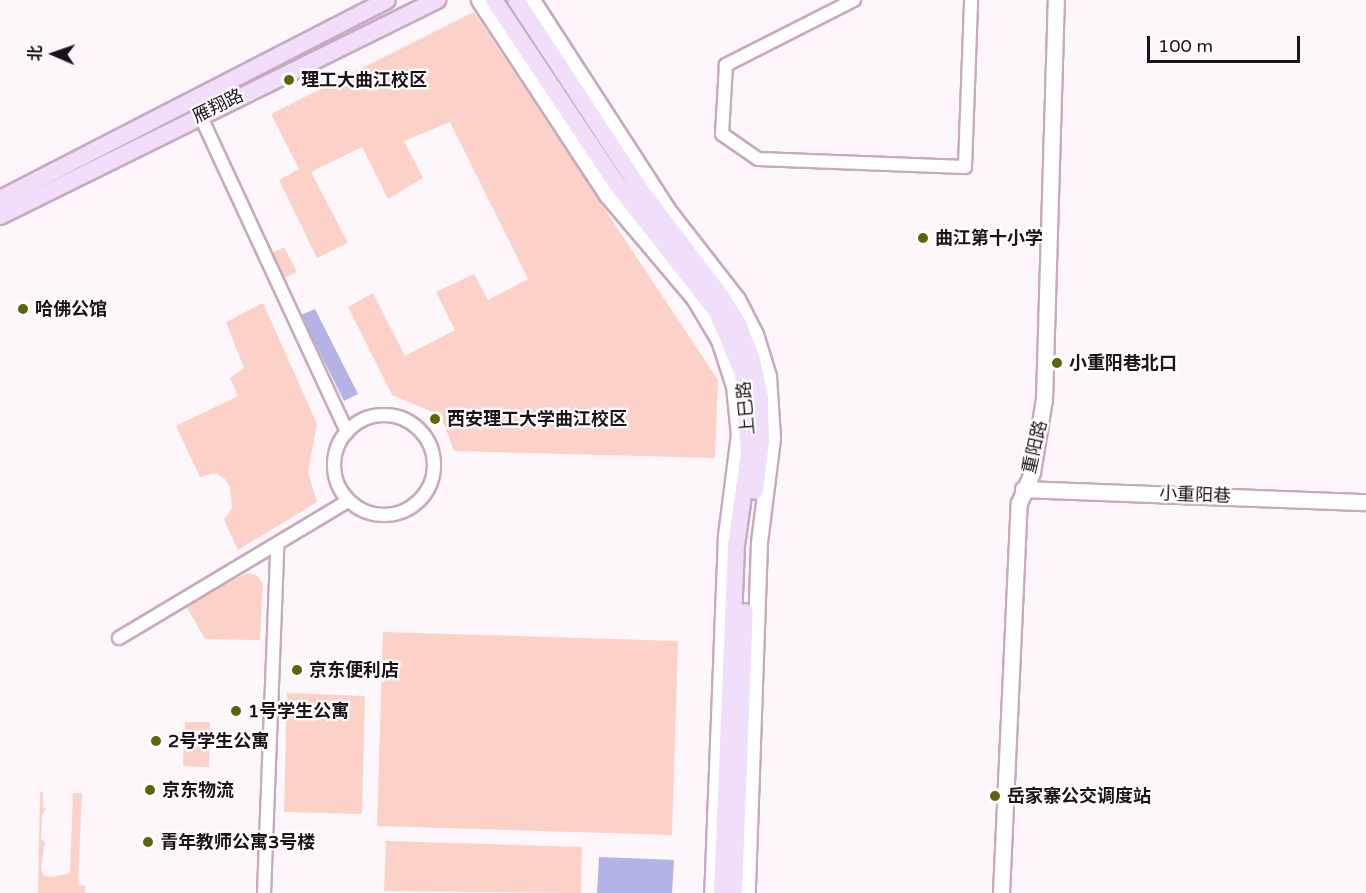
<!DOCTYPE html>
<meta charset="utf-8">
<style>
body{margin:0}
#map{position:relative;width:1366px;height:893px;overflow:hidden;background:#fdf6fa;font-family:"Varela Round","Noto Sans SC",sans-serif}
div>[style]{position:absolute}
.green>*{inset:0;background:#fcd1c7}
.water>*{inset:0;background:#b3b3e8}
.roads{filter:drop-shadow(2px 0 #caa8be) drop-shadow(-2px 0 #caa8be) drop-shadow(0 2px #caa8be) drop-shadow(0 -2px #caa8be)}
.minor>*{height:12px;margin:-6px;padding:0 6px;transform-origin:6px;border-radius:6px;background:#fff}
.minor>.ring{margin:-6px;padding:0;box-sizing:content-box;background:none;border:12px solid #fff;border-radius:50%}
.tertiary>*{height:15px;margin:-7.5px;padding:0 7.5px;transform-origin:7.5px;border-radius:7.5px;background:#fff}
.secondary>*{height:16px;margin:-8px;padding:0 8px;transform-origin:8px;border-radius:8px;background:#f0defb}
.dots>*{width:16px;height:16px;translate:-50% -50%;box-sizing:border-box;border:3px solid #fff;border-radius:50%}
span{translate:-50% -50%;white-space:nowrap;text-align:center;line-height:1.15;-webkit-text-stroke:4.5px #fff;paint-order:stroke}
.poi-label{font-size:18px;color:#1e121a;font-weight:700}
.left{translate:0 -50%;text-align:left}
.street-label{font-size:18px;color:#1e121a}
.north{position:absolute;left:24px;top:24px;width:60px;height:60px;-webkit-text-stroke:4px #fff;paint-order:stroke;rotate:272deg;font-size:16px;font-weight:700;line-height:24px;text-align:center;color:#1e121a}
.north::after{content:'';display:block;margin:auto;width:21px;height:27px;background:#1e121a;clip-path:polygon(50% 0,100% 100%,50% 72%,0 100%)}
.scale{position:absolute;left:1147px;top:36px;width:153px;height:27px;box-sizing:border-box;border:3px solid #1e121a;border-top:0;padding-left:8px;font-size:18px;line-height:21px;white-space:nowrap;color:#1e121a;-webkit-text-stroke:4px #fff;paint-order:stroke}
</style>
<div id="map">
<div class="green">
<div style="clip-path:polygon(474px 12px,718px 380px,715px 458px,454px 451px,444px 424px,430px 411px,392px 395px,348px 307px,373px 293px,405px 356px,455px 330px,436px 292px,474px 274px,488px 300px,528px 279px,450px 122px,404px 141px,423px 178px,388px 199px,362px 147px,311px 172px,348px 243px,317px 258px,279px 180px,299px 169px,271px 114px)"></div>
<div style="clip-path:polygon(284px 247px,297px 272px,282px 279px,270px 254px)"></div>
<div style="clip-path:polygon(263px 303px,317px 424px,308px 472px,317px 502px,238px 550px,224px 520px,232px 508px,230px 488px,225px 479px,214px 473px,200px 477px,176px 426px,238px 396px,230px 378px,244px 368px,226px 322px)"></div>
<div style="clip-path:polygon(247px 573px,256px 575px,263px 583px,260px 640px,205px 639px,186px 606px)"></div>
<div style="clip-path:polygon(383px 632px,678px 641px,672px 835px,377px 826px)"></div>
<div style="clip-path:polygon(287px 693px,365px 696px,362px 814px,284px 812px)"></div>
<div style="clip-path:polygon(185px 722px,210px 722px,209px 767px,183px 766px)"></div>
<div style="clip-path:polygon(40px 792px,43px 792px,43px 808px,46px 808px,42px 815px,41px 840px,45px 841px,41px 870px,44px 876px,52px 877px,70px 873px,73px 793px,82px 793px,78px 885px,85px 886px,85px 893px,38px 893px)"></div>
<div style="clip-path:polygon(386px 841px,582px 847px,581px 893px,384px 891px)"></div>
</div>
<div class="water">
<div style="clip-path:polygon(315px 309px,358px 394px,344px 401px,301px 315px)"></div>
<div style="clip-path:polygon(599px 857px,674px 860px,672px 893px,597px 893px)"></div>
</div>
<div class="roads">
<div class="minor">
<div style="left:854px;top:0;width:144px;rotate:153.1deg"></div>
<div style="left:726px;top:65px;width:69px;rotate:93.3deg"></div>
<div style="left:722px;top:134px;width:44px;rotate:34.8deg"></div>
<div style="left:758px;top:159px;width:207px;rotate:2.2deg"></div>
<div style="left:965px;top:167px;width:167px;rotate:-87.9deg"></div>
<div style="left:193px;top:100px;width:366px;rotate:65.1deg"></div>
<div class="ring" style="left:334px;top:415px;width:88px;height:88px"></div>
<div style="left:119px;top:638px;width:267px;rotate:-30.9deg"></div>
<div style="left:264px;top:893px;width:346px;rotate:-87.8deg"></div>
</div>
<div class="tertiary">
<div style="left:479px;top:0;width:233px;rotate:56.7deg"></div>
<div style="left:607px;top:195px;width:135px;rotate:49.8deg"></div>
<div style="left:694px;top:298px;width:49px;rotate:59.2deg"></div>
<div style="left:719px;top:340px;width:48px;rotate:71.9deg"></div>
<div style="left:734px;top:386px;width:48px;rotate:84.1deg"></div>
<div style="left:739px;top:434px;width:102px;rotate:97.3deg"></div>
<div style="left:726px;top:535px;width:358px;rotate:92.2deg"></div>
<div style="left:532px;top:0;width:254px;rotate:57.1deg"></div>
<div style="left:670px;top:213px;width:109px;rotate:52.1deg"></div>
<div style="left:737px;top:299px;width:39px;rotate:63deg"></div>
<div style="left:755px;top:334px;width:44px;rotate:72.8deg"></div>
<div style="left:768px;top:376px;width:62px;rotate:86.3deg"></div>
<div style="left:772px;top:438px;width:105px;rotate:97.1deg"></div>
<div style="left:759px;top:542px;width:351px;rotate:92deg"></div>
<div style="left:1023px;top:489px;width:343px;rotate:2.2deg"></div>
<div style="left:1001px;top:893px;width:390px;rotate:-87.4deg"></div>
<div style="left:1019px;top:503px;width:34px;rotate:-67deg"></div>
<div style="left:1032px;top:472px;width:74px;rotate:-80.7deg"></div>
<div style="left:1044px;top:399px;width:399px;rotate:-88.3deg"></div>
</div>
<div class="secondary">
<div style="left:494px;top:0;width:220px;rotate:56.3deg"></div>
<div style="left:616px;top:183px;width:164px;rotate:51.9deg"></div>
<div style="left:717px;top:312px;width:67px;rotate:67.2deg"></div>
<div style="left:743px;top:374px;width:79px;rotate:85.7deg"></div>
<div style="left:749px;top:453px;width:93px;rotate:98deg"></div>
<div style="left:736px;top:545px;width:348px;rotate:92.3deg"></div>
<div style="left:516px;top:0;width:225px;rotate:56.8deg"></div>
<div style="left:639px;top:188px;width:134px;rotate:52.9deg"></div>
<div style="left:720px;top:295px;width:36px;rotate:58deg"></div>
<div style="left:739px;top:326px;width:36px;rotate:69deg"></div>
<div style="left:752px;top:360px;width:40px;rotate:78deg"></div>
<div style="left:760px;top:399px;width:42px;rotate:88.6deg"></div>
<div style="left:761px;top:441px;width:50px;rotate:96.8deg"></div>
<div style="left:0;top:199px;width:435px;rotate:-27.2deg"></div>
<div style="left:0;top:216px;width:488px;rotate:-26.3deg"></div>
<div style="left:734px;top:893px;width:281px;rotate:-87.8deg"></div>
</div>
</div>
<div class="dots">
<div style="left:289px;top:80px;background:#5c6607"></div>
<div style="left:923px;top:238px;background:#5c6607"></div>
<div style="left:23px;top:309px;background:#5c6607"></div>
<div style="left:1057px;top:363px;background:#5c6607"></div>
<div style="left:435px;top:419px;background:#5c6607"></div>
<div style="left:297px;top:670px;background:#5c6607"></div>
<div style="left:236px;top:711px;background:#5c6607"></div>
<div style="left:156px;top:741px;background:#5c6607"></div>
<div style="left:150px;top:790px;background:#5c6607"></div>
<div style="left:995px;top:796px;background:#5c6607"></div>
<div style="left:148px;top:842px;background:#5c6607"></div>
</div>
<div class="poi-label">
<span class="left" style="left:301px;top:80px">理工大曲江校区</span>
<span class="left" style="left:935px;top:238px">曲江第十小学</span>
<span class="left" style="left:35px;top:309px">哈佛公馆</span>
<span class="left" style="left:1069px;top:363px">小重阳巷北口</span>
<span class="left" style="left:447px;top:419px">西安理工大学曲江校区</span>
<span class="left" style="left:309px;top:670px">京东便利店</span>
<span class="left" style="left:248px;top:711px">1号学生公寓</span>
<span class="left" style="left:168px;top:741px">2号学生公寓</span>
<span class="left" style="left:162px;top:790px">京东物流</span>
<span class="left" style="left:1007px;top:796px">岳家寨公交调度站</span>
<span class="left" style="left:160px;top:842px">青年教师公寓3号楼</span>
</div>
<div class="street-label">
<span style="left:218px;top:106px;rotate:-26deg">雁翔路</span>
<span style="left:746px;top:408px;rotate:-95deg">上巳路</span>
<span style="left:1035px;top:447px;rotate:-77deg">重阳路</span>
<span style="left:1195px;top:495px;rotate:2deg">小重阳巷</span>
</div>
<div class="north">北</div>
<div class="scale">100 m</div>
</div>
